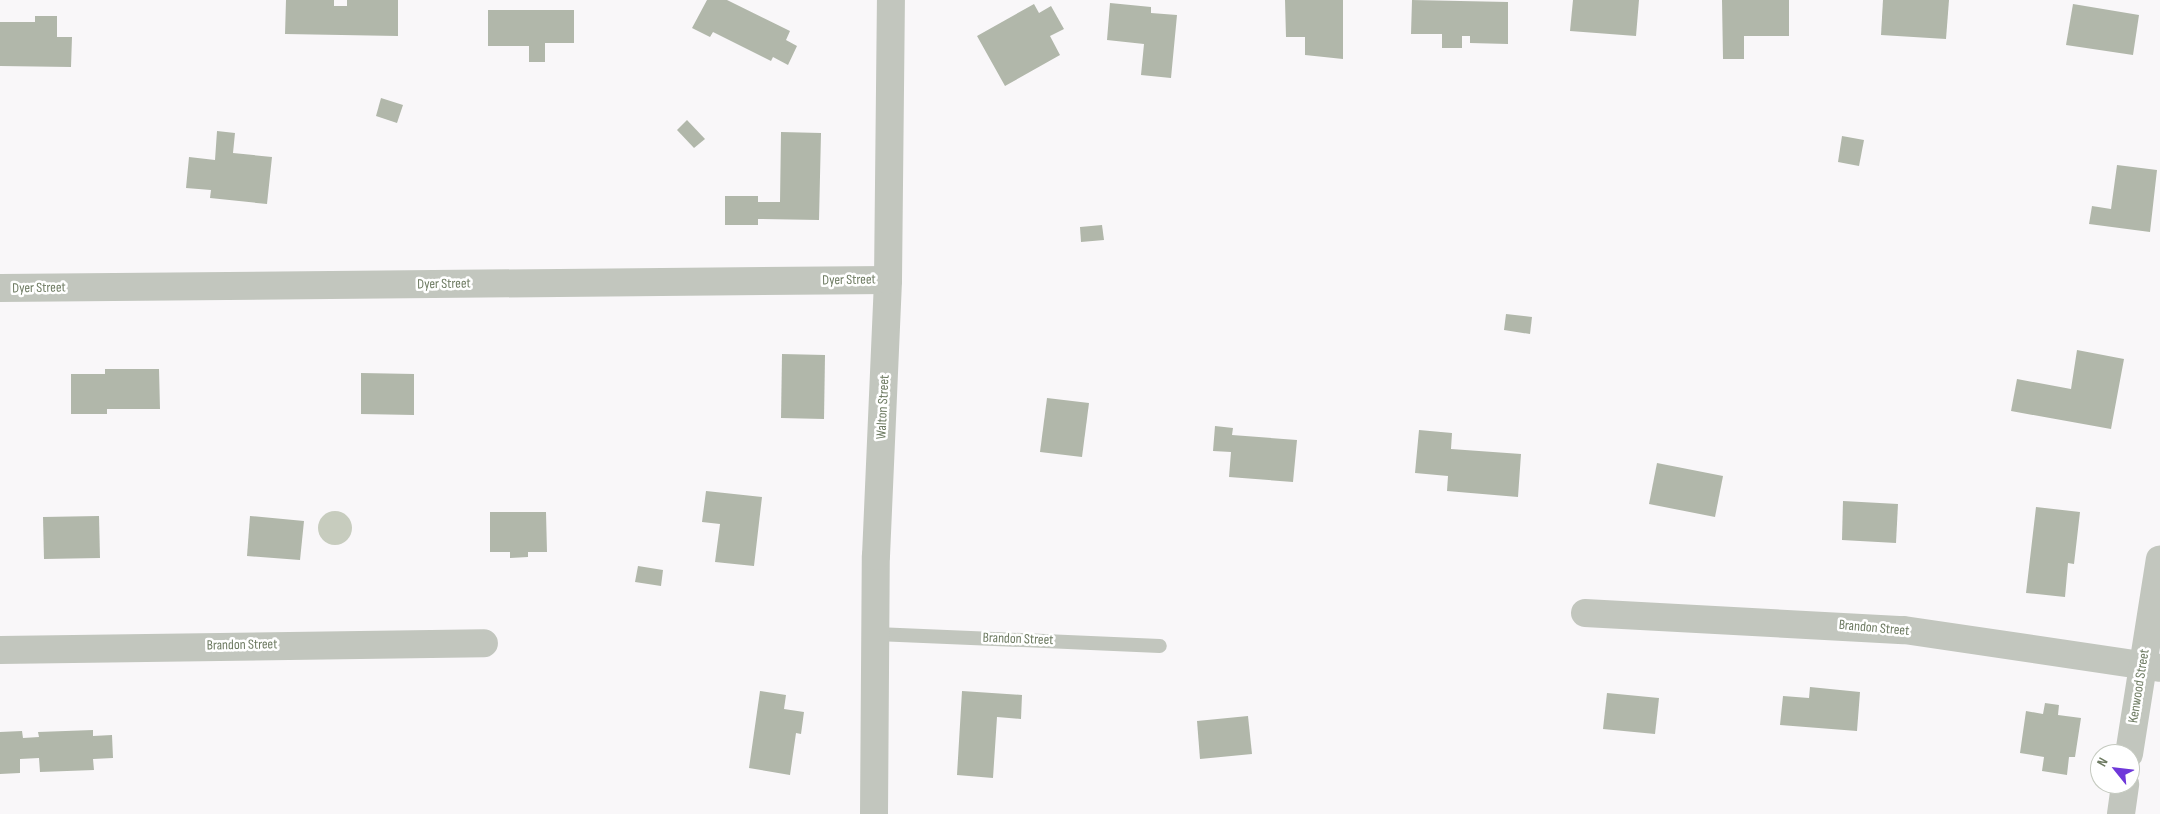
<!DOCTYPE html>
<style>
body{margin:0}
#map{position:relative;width:2160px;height:814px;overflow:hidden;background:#f9f7f9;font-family:"Sofia Sans Condensed",sans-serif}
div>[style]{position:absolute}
.water>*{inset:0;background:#c7ccbe}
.round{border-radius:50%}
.building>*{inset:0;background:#b1b7aa}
.service>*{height:14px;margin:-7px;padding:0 7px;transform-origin:7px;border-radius:7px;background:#c2c6be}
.minor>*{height:28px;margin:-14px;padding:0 14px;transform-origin:14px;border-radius:14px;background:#c2c6be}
span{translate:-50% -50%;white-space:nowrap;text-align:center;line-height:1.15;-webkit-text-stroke:5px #fff;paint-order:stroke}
.street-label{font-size:14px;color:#6d7a61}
.north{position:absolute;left:2090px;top:744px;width:50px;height:50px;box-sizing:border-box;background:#fff;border:1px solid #c5cac0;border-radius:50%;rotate:299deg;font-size:14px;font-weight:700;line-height:20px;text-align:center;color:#6d7a61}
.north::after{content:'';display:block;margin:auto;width:18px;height:22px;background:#6f38d9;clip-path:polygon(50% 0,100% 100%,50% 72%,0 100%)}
</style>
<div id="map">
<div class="water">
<div class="round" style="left:318px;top:511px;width:34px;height:34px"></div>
</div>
<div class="building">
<div style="clip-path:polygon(286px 0,334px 0,334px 6px,347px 6px,347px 0,398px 0,398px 36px,285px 34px)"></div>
<div style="clip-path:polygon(707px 0,727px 0,790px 31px,786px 40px,797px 46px,788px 65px,773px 57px,771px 61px,713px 32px,710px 37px,692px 28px)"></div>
<div style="clip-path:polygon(1285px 0,1343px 0,1343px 59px,1305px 55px,1305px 37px,1286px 37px)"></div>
<div style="clip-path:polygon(1412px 0,1508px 2px,1508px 44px,1470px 43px,1470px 36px,1462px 36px,1462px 48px,1442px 48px,1442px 34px,1411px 34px)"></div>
<div style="clip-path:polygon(1573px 0,1639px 0,1636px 36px,1570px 31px)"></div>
<div style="clip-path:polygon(1722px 0,1789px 0,1789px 36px,1744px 36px,1744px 59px,1723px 59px)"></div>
<div style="clip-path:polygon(1883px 0,1949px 0,1946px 39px,1881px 35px)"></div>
<div style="clip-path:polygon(1110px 3px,1151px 7px,1151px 13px,1177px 15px,1171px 78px,1141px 75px,1144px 44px,1107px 40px)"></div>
<div style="clip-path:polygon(1034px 4px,1039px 13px,1051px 6px,1064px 29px,1050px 36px,1060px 55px,1005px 86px,977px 36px)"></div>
<div style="clip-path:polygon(2073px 4px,2139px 15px,2133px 55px,2066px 45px)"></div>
<div style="clip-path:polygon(488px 10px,574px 10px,574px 43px,545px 43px,545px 62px,529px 62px,529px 46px,488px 46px)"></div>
<div style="clip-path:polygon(35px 16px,57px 16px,57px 37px,72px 37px,71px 67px,0 66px,0 22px,35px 22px)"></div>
<div style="clip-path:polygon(381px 98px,403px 105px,397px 123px,376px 116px)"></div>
<div style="clip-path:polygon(687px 120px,705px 139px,694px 148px,677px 130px)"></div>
<div style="clip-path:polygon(217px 131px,235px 133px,233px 153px,272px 157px,267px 204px,210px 198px,211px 190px,186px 188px,189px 157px,215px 160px)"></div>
<div style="clip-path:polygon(781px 132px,821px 133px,819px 220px,758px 219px,758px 225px,725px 225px,725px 196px,758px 196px,758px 202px,780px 202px)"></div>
<div style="clip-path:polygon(1842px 136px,1864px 140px,1859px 166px,1838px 162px)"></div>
<div style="clip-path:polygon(2117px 165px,2157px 170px,2150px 232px,2089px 224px,2092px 206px,2111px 209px)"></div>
<div style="clip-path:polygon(1102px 225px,1104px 240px,1081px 242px,1080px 227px)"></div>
<div style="clip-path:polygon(1506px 314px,1532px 317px,1530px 334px,1504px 330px)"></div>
<div style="clip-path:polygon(2077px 350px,2124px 359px,2111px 429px,2011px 411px,2017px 379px,2071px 389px)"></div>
<div style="clip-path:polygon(782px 354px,825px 355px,824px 419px,781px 418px)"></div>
<div style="clip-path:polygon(105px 369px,159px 369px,160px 409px,107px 409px,107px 414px,71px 414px,71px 374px,105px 374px)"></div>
<div style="clip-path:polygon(361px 373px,414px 374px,414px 415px,361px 414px)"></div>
<div style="clip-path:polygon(1047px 398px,1089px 403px,1082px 457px,1040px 452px)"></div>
<div style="clip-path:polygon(1215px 426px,1233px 428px,1232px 435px,1297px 440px,1293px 482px,1229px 477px,1231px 452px,1213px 451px)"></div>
<div style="clip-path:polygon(1419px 430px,1452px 433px,1451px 449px,1521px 454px,1518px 497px,1447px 491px,1448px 476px,1415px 473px)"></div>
<div style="clip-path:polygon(1657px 463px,1723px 476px,1715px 517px,1649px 504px)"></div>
<div style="clip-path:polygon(706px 491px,762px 497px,754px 566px,715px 562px,720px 524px,702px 522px)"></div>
<div style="clip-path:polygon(1843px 501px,1898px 504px,1896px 543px,1842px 540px)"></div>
<div style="clip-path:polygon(2036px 507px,2080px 512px,2074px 564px,2068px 563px,2065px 597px,2026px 593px)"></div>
<div style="clip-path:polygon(490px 512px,546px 512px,547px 552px,528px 552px,528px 557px,510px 558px,510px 552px,490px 552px)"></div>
<div style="clip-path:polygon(99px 516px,100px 558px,44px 559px,43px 517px)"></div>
<div style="clip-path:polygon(250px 516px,304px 521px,300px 560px,247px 556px)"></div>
<div style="clip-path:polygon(638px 566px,663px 570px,661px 586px,635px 582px)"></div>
<div style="clip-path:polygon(1810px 687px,1860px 692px,1857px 731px,1780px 725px,1783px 696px,1809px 698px)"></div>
<div style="clip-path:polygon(760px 691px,786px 695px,784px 709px,804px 712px,801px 734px,796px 733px,790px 775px,749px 768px)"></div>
<div style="clip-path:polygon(962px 691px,1022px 695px,1021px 719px,997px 717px,993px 778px,957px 775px)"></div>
<div style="clip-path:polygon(1607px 693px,1659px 698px,1655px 734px,1603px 729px)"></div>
<div style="clip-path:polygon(2045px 703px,2059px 705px,2058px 715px,2081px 718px,2075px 757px,2069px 757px,2067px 775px,2042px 771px,2044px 757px,2020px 753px,2026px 711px,2043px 714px)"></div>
<div style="clip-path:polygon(1248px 716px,1252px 754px,1200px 759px,1197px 721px)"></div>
<div style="clip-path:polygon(93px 730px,93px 736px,112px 735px,113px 758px,93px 759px,94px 770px,40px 772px,39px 758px,20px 759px,20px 773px,0 774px,0 732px,22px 731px,23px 738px,39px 737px,38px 732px)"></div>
</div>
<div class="service">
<div style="left:876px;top:634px;width:284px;rotate:2.4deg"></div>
</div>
<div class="minor">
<div style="left:0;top:288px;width:888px;rotate:-0.52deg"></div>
<div style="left:1585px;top:613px;width:319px;rotate:3.1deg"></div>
<div style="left:1904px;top:630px;width:259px;rotate:8.4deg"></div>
<div style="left:0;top:650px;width:484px;rotate:-0.8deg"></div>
<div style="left:2129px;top:754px;width:197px;rotate:-81deg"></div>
<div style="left:874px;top:814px;width:258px;rotate:-89.6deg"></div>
<div style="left:876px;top:556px;width:276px;rotate:-87.5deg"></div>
<div style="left:888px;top:280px;width:280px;rotate:-89.4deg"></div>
<div style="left:2121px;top:814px;width:30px;rotate:-82deg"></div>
</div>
<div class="street-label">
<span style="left:849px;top:280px;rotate:-1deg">Dyer Street</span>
<span style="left:444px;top:284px;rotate:-1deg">Dyer Street</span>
<span style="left:39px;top:288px;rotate:-1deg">Dyer Street</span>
<span style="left:883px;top:407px;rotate:-87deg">Walton Street</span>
<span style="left:1874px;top:628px;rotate:5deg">Brandon Street</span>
<span style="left:1018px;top:639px;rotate:2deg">Brandon Street</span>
<span style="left:242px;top:645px;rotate:-1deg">Brandon Street</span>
<span style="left:2139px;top:686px;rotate:-81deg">Kenwood Street</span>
</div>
<div class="north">N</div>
</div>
